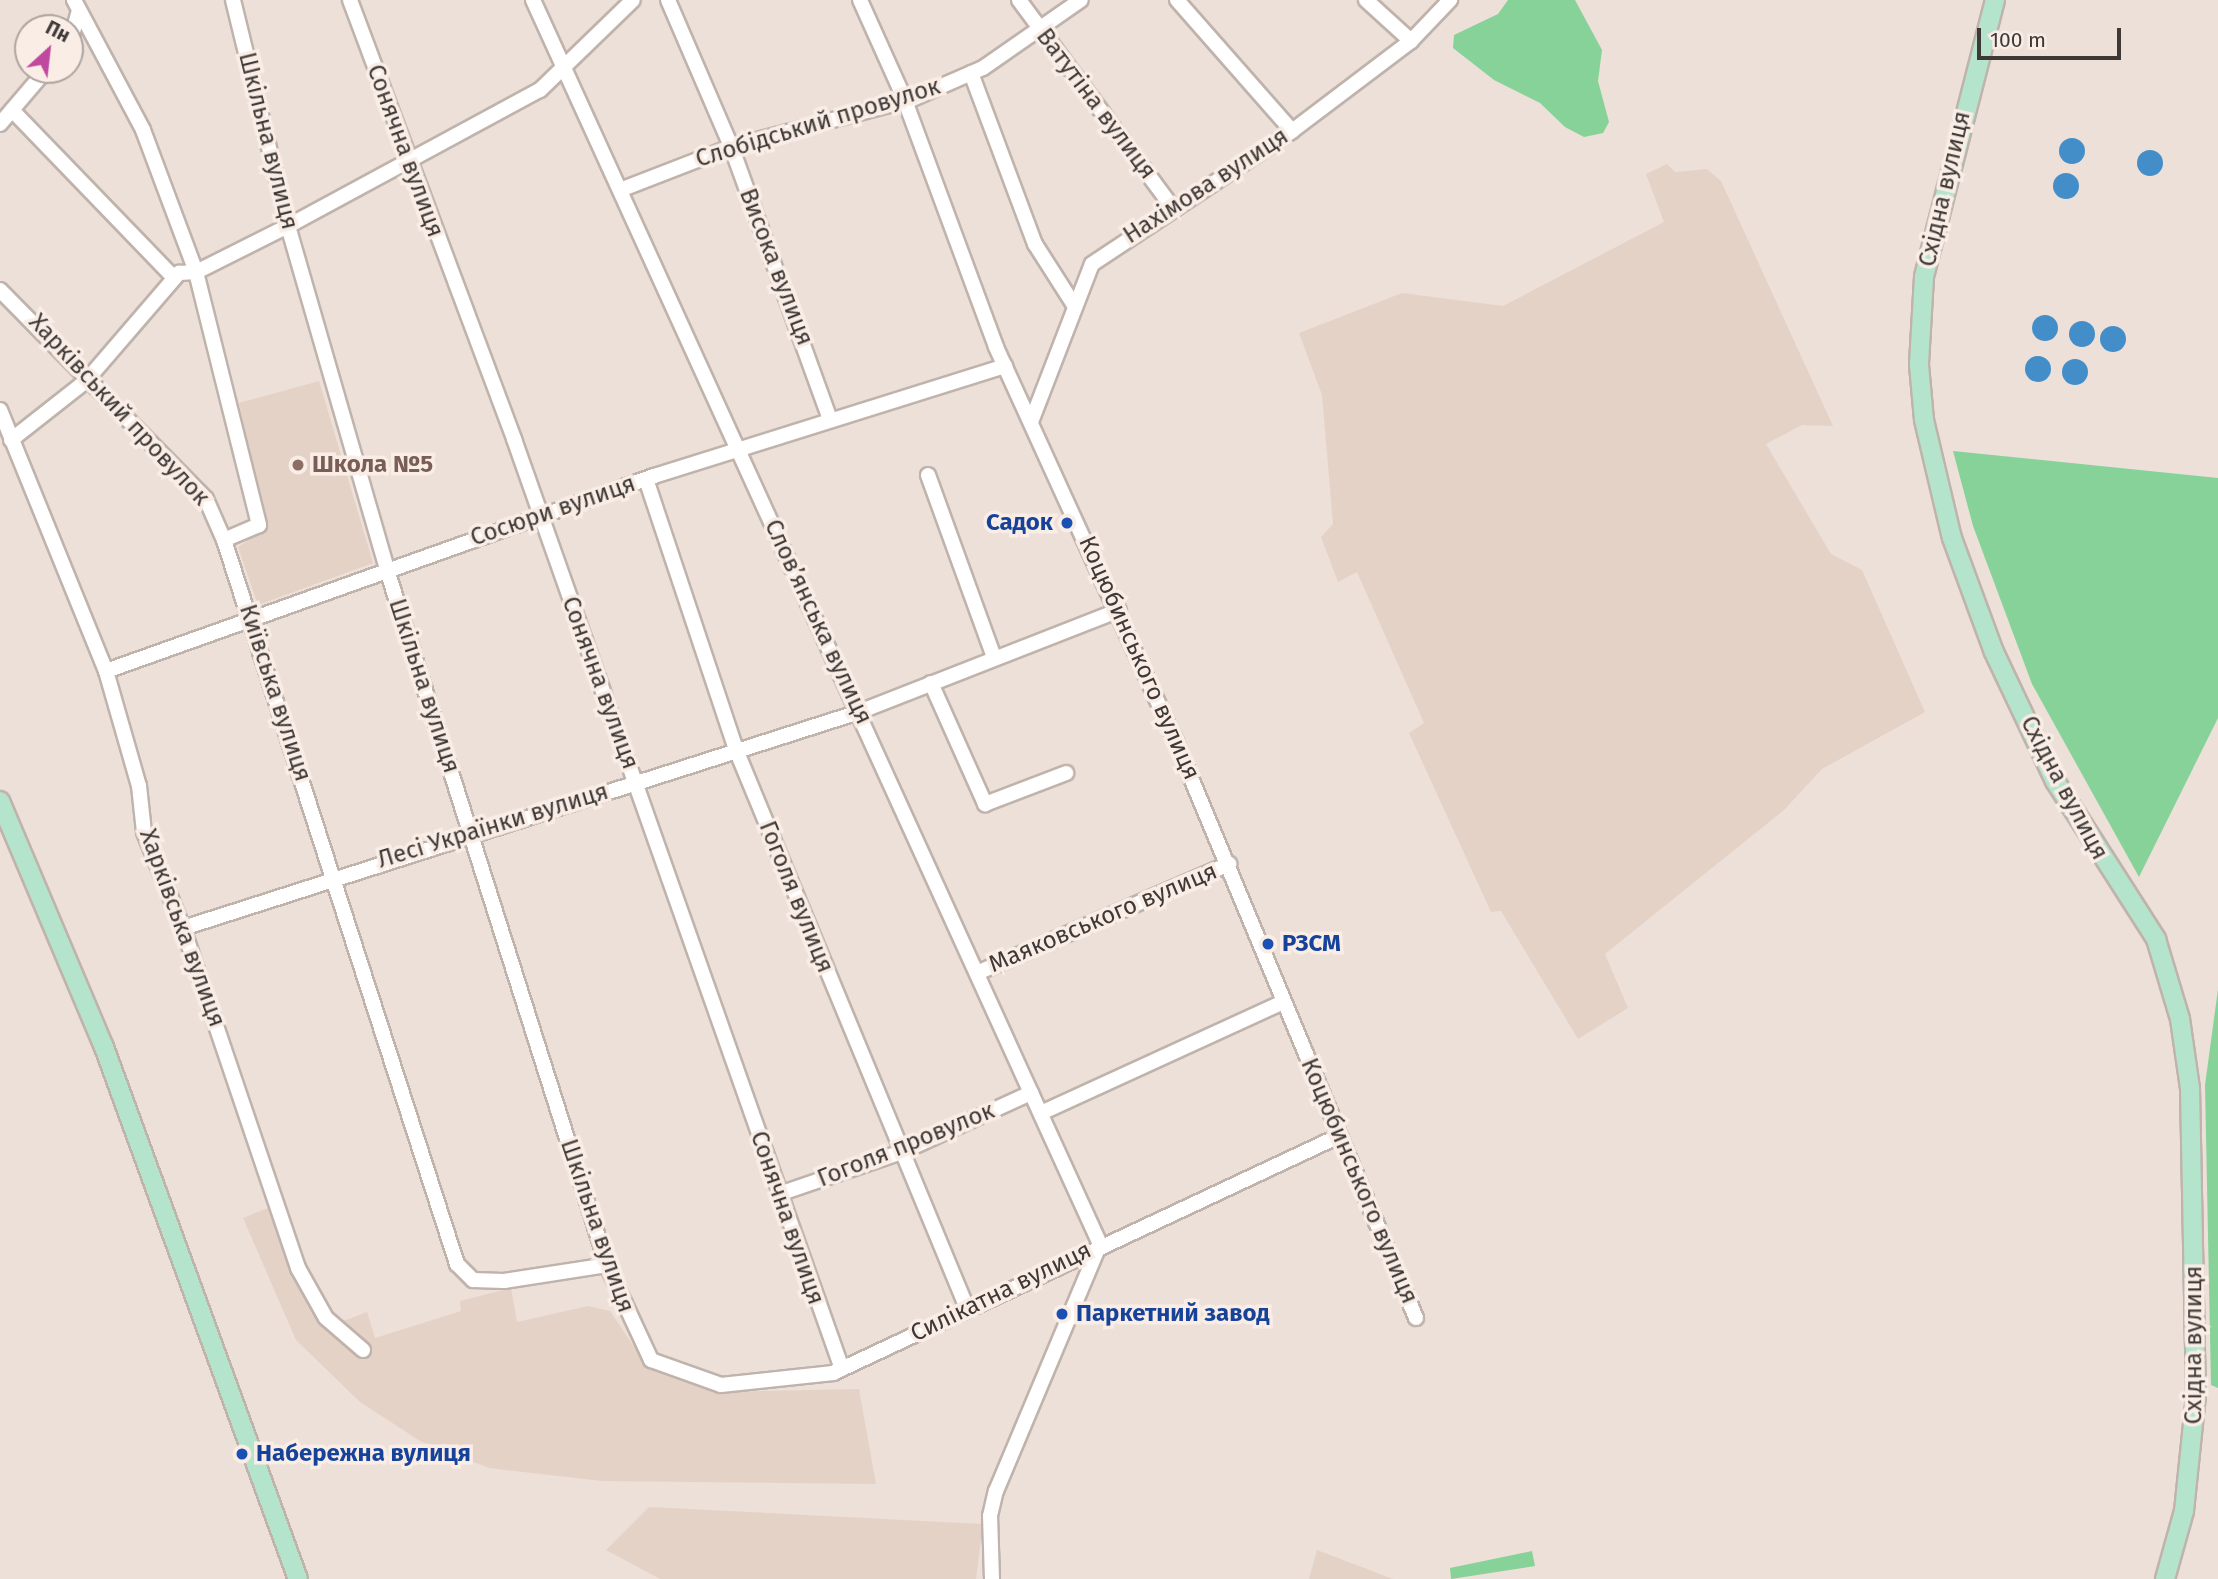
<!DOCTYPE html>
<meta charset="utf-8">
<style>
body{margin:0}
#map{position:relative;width:2218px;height:1579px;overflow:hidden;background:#ece0d8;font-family:"Fira Sans",sans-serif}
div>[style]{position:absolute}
.built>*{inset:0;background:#e5d2c6}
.green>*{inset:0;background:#87d298}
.water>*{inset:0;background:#438ec9}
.round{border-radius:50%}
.roads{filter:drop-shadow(2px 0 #bfb3ac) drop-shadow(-2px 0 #bfb3ac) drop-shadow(0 2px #bfb3ac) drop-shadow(0 -2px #bfb3ac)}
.minor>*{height:14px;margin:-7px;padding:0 7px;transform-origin:7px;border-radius:7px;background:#fff}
.major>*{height:18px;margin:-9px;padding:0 9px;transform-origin:9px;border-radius:9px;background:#b5e4cd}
.dots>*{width:19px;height:19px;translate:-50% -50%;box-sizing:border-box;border:4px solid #f9ede6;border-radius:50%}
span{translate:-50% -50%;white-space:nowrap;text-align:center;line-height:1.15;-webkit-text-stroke:7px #f9ede6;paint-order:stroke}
.street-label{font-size:24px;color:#3e3936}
.education-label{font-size:24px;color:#785e54;font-weight:700}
.left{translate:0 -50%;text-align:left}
.transit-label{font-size:24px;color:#164399;font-weight:700}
.right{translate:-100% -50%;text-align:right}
.north{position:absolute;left:14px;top:14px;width:70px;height:70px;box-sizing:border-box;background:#f9ede6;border:2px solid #aea5a0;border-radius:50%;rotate:27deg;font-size:19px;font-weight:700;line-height:28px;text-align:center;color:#3e3936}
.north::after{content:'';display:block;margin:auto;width:24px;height:32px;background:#c0499f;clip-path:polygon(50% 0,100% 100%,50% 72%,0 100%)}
.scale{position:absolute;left:1977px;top:28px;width:144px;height:32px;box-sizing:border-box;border:4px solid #3e3936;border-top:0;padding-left:9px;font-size:21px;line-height:24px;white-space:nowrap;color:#3e3936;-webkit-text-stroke:5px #f9ede6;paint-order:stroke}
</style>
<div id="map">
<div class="built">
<div style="clip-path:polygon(1667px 164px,1675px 172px,1707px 169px,1721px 181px,1833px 426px,1802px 425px,1766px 444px,1831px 554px,1862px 570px,1925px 712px,1822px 769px,1784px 810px,1605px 954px,1628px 1008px,1578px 1039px,1501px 911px,1491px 912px,1409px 733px,1424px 723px,1357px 572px,1338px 582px,1321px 537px,1333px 524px,1322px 395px,1299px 333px,1402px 293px,1503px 306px,1664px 222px,1646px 174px)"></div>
<div style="clip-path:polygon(319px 381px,373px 563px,258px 605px,238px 547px,266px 528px,239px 403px)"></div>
<div style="clip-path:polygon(268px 1208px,318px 1320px,346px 1320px,367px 1312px,375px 1338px,461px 1311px,460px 1301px,511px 1288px,517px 1322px,588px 1306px,610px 1311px,645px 1363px,718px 1392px,859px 1389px,876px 1484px,602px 1481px,489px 1468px,420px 1441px,360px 1402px,296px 1340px,243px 1218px)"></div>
<div style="clip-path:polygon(649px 1507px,983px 1524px,976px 1579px,660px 1579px,606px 1550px)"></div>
<div style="clip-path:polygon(1317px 1550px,1393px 1579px,1309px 1579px)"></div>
</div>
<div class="green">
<div style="clip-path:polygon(1508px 0,1575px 0,1602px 50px,1598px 81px,1609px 122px,1603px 133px,1584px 137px,1565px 127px,1540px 103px,1494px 80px,1453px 48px,1454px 35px,1498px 14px)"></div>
<div style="clip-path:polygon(1953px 451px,2218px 478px,2218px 718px,2139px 877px,2032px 684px,1973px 526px)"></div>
<div style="clip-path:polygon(2218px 989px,2218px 1388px,2211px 1385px,2205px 1085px)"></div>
<div style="clip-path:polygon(1532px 1551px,1535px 1566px,1451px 1579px,1450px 1568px)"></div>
</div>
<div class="water">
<div class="round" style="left:2059px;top:138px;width:26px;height:26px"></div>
<div class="round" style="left:2137px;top:150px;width:26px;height:26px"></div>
<div class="round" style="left:2053px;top:173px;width:26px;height:26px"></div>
<div class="round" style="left:2032px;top:315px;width:26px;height:26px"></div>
<div class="round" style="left:2069px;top:321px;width:26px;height:26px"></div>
<div class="round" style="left:2100px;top:326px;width:26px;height:26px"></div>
<div class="round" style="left:2025px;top:356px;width:26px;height:26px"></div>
<div class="round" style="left:2062px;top:359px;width:26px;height:26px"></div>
</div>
<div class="roads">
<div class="minor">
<div style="left:74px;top:0;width:147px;rotate:62deg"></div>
<div style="left:143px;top:130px;width:152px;rotate:69.5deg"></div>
<div style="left:196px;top:272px;width:261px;rotate:76deg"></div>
<div style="left:259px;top:525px;width:38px;rotate:157deg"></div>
<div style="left:224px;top:540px;width:761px;rotate:72.16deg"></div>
<div style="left:457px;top:1264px;width:23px;rotate:45deg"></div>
<div style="left:473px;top:1280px;width:31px;rotate:2deg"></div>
<div style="left:504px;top:1281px;width:104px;rotate:-8.8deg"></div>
<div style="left:233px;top:0;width:233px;rotate:76.3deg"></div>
<div style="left:288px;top:226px;width:358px;rotate:73.9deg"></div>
<div style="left:387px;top:570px;width:729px;rotate:72.43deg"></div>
<div style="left:607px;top:1265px;width:105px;rotate:65.1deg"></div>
<div style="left:651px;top:1360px;width:74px;rotate:19.7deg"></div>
<div style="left:721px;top:1385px;width:113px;rotate:-6.1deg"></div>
<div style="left:833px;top:1373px;width:559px;rotate:-25.1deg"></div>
<div style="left:350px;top:0;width:469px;rotate:69.5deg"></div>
<div style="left:514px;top:439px;width:986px;rotate:70.57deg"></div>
<div style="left:533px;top:0;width:1367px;rotate:65.5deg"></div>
<div style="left:668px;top:0;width:159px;rotate:66.7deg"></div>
<div style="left:731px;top:146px;width:290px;rotate:70.1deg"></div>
<div style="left:860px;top:0;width:107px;rotate:65.8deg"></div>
<div style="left:904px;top:98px;width:265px;rotate:69.7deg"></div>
<div style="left:996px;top:347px;width:434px;rotate:65.5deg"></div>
<div style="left:1176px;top:742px;width:624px;rotate:67.38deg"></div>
<div style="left:1019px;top:0;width:259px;rotate:53.5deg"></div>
<div style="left:1177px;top:0;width:174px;rotate:48.7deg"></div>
<div style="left:1366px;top:0;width:61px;rotate:42.3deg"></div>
<div style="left:70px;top:42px;width:32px;rotate:-74deg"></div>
<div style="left:971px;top:73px;width:183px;rotate:69.5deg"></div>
<div style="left:1035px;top:244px;width:72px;rotate:57.4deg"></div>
<div style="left:12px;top:110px;width:233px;rotate:46deg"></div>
<div style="left:0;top:124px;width:71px;rotate:-49.6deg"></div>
<div style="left:620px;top:190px;width:119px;rotate:-21.2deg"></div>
<div style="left:731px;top:147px;width:187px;rotate:-14.9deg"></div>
<div style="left:912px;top:99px;width:77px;rotate:-23.6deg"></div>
<div style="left:983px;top:68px;width:119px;rotate:-34.8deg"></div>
<div style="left:0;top:290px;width:293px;rotate:45.4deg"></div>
<div style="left:206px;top:499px;width:45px;rotate:66.3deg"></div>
<div style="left:0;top:410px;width:282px;rotate:67.9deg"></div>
<div style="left:106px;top:671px;width:120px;rotate:74deg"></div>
<div style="left:139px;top:786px;width:46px;rotate:83.8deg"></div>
<div style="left:144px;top:832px;width:104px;rotate:67.9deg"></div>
<div style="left:183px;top:928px;width:359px;rotate:71.3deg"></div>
<div style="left:298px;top:1268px;width:57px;rotate:60.8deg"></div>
<div style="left:326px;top:1318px;width:49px;rotate:40.9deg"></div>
<div style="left:1031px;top:422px;width:169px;rotate:-68.9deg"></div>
<div style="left:1092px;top:264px;width:240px;rotate:-33.6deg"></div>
<div style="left:1292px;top:131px;width:149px;rotate:-37.1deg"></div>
<div style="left:1411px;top:41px;width:57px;rotate:-46.4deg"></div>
<div style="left:11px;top:440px;width:95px;rotate:-38.2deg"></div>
<div style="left:86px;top:381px;width:143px;rotate:-49.3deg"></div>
<div style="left:179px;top:273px;width:17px;rotate:-3deg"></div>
<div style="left:196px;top:272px;width:103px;rotate:-26.6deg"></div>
<div style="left:288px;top:226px;width:286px;rotate:-28.4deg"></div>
<div style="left:540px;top:90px;width:129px;rotate:-44.1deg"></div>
<div style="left:928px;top:475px;width:194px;rotate:70.1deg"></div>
<div style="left:646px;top:479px;width:288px;rotate:71.6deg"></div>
<div style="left:737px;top:752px;width:602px;rotate:67.53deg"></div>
<div style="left:106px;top:671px;width:582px;rotate:-19.59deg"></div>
<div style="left:654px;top:476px;width:368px;rotate:-17.4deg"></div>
<div style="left:931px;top:683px;width:133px;rotate:65.9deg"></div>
<div style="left:985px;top:804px;width:87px;rotate:-20.9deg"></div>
<div style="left:183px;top:928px;width:710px;rotate:-17.72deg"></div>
<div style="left:859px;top:712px;width:279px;rotate:-21.4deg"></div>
<div style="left:977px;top:973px;width:275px;rotate:-23.4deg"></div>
<div style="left:1041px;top:1113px;width:267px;rotate:-24.6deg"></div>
<div style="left:779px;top:1194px;width:130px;rotate:-18.9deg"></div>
<div style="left:902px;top:1152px;width:142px;rotate:-24.6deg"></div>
<div style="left:992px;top:1579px;width:63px;rotate:-91.8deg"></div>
<div style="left:990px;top:1516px;width:26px;rotate:-77deg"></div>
<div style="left:996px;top:1491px;width:268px;rotate:-67.2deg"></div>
</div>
<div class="major">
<div style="left:1995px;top:0;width:286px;rotate:104.4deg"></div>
<div style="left:1924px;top:277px;width:88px;rotate:93.3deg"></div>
<div style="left:1919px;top:365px;width:55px;rotate:84.8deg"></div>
<div style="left:1924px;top:420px;width:121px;rotate:76.7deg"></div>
<div style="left:1952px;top:538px;width:121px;rotate:69.8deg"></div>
<div style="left:1994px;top:652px;width:143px;rotate:64.7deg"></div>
<div style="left:2055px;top:781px;width:188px;rotate:57.4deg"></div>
<div style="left:2156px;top:939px;width:84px;rotate:73.3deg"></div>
<div style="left:2180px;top:1019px;width:70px;rotate:81.8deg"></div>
<div style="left:2190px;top:1088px;width:307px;rotate:88.9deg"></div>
<div style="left:2196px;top:1395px;width:117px;rotate:95.9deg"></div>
<div style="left:2184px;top:1511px;width:71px;rotate:105.6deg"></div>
<div style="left:0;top:801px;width:267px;rotate:67.1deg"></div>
<div style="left:104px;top:1047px;width:566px;rotate:69.97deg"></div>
</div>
</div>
<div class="dots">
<div style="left:298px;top:465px;background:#8d6e63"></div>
<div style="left:1067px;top:523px;background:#1a4fb4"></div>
<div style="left:1268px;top:944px;background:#1a4fb4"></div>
<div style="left:1062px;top:1314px;background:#1a4fb4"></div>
<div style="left:242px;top:1454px;background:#1a4fb4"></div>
</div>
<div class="street-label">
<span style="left:1096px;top:104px;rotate:53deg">Ватутіна вулиця</span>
<span style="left:818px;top:123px;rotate:-17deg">Слобідський провулок</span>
<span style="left:268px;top:141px;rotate:76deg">Шкільна вулиця</span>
<span style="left:405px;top:151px;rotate:70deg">Сонячна вулиця</span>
<span style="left:1206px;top:186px;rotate:-33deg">Нахімова вулиця</span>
<span style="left:1945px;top:189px;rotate:-77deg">Східна вулиця</span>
<span style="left:776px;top:267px;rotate:69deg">Висока вулиця</span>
<span style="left:119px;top:410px;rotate:47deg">Харківський провулок</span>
<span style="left:553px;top:511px;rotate:-19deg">Сосюри вулиця</span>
<span style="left:818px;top:622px;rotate:65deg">Слов’янська вулиця</span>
<span style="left:1139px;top:658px;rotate:66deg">Коцюбинського вулиця</span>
<span style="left:600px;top:683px;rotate:70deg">Сонячна вулиця</span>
<span style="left:424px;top:686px;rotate:72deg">Шкільна вулиця</span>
<span style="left:275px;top:693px;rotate:72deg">Київська вулиця</span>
<span style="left:2064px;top:788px;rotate:62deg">Східна вулиця</span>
<span style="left:493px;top:826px;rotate:-17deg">Лесі Українки вулиця</span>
<span style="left:796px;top:897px;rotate:68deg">Гоголя вулиця</span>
<span style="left:1103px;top:918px;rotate:-23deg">Маяковського вулиця</span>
<span style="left:182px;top:928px;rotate:70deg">Харківська вулиця</span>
<span style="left:906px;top:1145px;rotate:-22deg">Гоголя провулок</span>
<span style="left:1359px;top:1181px;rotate:67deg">Коцюбинського вулиця</span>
<span style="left:787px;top:1218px;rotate:71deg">Сонячна вулиця</span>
<span style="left:597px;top:1226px;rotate:71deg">Шкільна вулиця</span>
<span style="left:1001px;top:1292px;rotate:-26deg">Силікатна вулиця</span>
<span style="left:2194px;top:1345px;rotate:-90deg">Східна вулиця</span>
</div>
<div class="education-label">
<span class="left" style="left:312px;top:465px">Школа №5</span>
</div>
<div class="transit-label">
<span class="right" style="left:1053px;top:523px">Садок</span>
<span class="left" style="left:1282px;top:944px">РЗСМ</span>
<span class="left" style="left:1076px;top:1314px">Паркетний завод</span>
<span class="left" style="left:256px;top:1454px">Набережна вулиця</span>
</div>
<div class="north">Пн</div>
<div class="scale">100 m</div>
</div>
